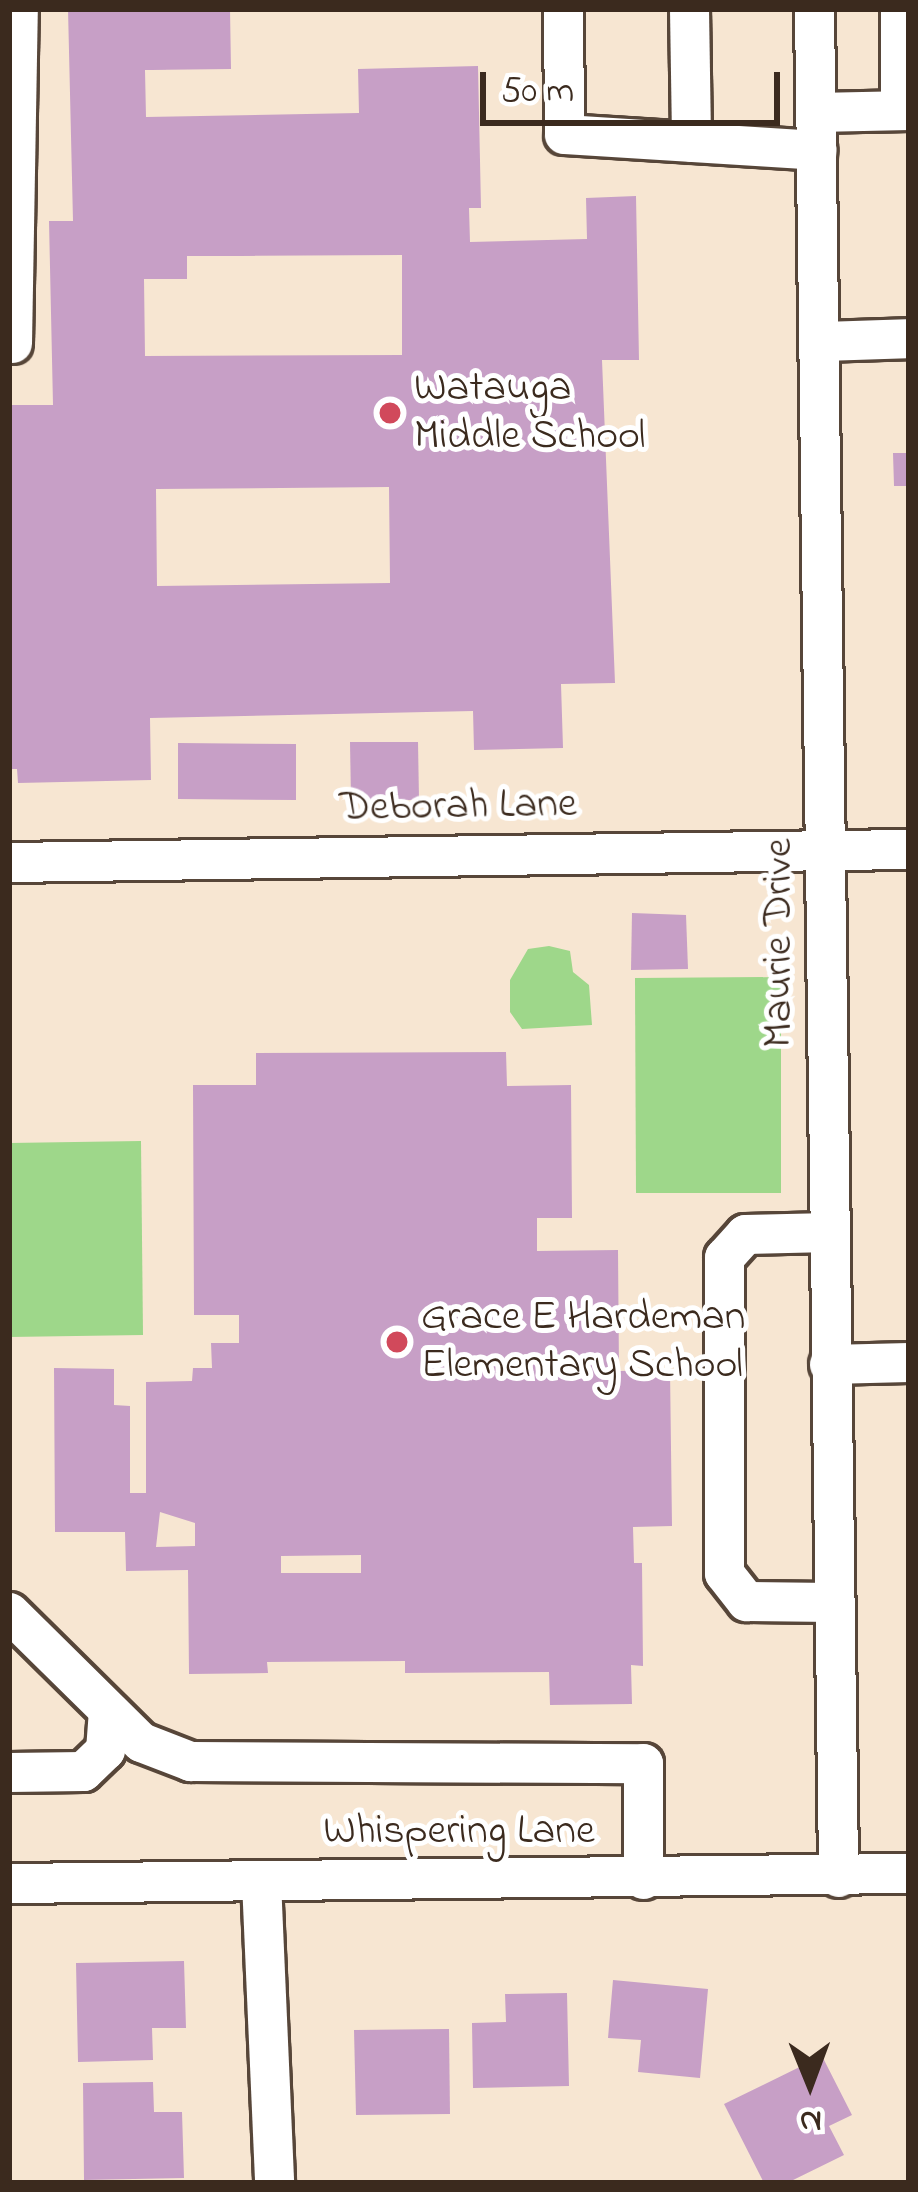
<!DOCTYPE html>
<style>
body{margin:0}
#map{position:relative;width:918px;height:2192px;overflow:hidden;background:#f7e6d2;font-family:"Indie Flower",sans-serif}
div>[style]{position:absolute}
.green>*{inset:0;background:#9ed78a}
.building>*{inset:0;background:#c79fc6}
.roads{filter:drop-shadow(3px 0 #574639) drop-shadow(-3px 0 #574639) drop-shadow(0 3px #574639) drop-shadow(0 -3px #574639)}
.minor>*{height:39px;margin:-19.5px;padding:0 19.5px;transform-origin:19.5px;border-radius:19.5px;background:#fff}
.dots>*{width:33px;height:33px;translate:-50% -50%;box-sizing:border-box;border:6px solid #fff;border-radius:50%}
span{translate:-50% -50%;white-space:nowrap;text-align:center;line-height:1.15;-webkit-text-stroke:10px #fff;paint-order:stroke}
.poi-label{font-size:42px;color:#3b2a1e}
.left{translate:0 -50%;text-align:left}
.street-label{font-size:42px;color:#3b2a1e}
.frame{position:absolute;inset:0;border:12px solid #3b2a1e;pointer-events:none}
.north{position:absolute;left:750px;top:2024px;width:120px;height:120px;-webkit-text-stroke:9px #fff;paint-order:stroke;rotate:179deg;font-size:33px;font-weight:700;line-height:48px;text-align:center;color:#3b2a1e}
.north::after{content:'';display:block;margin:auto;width:42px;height:54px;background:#3b2a1e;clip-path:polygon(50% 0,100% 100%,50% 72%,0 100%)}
.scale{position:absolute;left:480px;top:72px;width:300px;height:54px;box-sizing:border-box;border:6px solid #3b2a1e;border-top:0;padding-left:15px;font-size:36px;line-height:42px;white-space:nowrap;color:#3b2a1e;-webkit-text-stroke:9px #fff;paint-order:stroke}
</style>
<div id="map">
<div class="green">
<div style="clip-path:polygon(549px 946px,570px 951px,573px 972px,589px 985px,592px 1025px,522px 1029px,510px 1012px,510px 980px,528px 949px)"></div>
<div style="clip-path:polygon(781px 977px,781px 1193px,636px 1193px,635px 978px)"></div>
<div style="clip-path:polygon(141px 1141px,143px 1335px,9px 1337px,9px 1143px)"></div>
</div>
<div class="building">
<div style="clip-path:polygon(evenodd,68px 9px,230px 9px,231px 69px,145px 70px,146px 117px,359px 113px,358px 69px,478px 66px,481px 208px,469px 208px,470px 242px,587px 239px,586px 198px,636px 196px,639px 360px,602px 360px,615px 683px,561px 684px,563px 748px,474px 750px,473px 711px,150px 718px,151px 780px,18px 783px,17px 769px,9px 769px,9px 405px,53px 405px,49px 221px,73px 221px,68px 9px,402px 255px,402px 355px,145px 356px,144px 279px,187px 279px,187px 256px,402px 255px,68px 9px,389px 487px,390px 583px,157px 586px,156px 489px,389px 487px)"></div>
<div style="clip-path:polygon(893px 453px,909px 453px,909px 486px,894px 486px)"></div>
<div style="clip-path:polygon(350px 742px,418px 742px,419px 800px,351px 800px)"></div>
<div style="clip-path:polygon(178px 743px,296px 744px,296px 800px,178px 799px)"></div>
<div style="clip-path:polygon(632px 913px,686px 915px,688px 969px,631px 970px)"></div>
<div style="clip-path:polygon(evenodd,506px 1052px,507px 1086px,571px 1085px,572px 1218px,537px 1218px,537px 1251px,618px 1250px,619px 1371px,670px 1370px,672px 1526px,633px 1527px,634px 1563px,642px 1563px,643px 1666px,631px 1665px,632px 1704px,550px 1705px,549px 1672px,405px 1673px,405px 1661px,267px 1662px,268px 1673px,189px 1674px,188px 1570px,126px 1571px,125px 1532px,55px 1532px,54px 1368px,114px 1369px,114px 1405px,130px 1406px,130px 1493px,146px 1493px,146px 1382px,192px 1381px,193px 1368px,212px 1368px,211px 1343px,239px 1343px,239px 1315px,194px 1315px,193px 1085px,256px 1085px,256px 1053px,506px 1052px,160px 1512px,195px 1523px,195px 1546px,156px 1547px,160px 1512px,506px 1052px,361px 1555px,361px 1573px,281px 1573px,281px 1556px,361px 1555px)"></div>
<div style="clip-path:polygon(184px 1961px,186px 2028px,152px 2028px,153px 2060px,78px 2062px,76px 1963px)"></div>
<div style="clip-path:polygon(613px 1980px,708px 1989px,700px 2078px,638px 2072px,641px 2040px,608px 2038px)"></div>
<div style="clip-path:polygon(567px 1993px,569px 2086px,473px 2088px,472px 2023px,506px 2022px,505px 1994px)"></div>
<div style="clip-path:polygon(449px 2029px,450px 2114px,356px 2115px,354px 2030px)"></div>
<div style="clip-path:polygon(822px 2056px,852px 2115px,829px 2126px,844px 2155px,787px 2183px,764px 2183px,724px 2104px)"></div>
<div style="clip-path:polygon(153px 2082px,154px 2112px,182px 2112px,184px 2178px,84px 2180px,83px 2083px)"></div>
</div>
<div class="roads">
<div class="minor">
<div style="left:563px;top:9px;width:125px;rotate:89.5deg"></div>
<div style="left:564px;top:134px;width:253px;rotate:3.6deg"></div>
<div style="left:689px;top:9px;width:133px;rotate:89.1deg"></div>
<div style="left:814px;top:9px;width:1868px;rotate:89.26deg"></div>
<div style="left:900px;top:9px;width:101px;rotate:90deg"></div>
<div style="left:816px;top:112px;width:93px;rotate:-1.2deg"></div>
<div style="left:820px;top:341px;width:89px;rotate:-1.9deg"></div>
<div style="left:12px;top:343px;width:334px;rotate:-89deg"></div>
<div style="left:9px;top:862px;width:900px;rotate:-0.83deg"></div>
<div style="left:829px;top:1232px;width:84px;rotate:178.6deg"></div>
<div style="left:745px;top:1234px;width:31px;rotate:132deg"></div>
<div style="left:724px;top:1257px;width:316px;rotate:90deg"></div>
<div style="left:724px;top:1573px;width:36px;rotate:52deg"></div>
<div style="left:746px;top:1601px;width:88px;rotate:0.7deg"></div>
<div style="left:829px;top:1364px;width:80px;rotate:-1.4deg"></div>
<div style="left:9px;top:1612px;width:185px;rotate:44.6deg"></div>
<div style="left:141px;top:1742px;width:53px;rotate:21.2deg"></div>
<div style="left:190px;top:1761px;width:453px;rotate:0.3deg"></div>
<div style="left:643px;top:1763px;width:116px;rotate:90deg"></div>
<div style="left:9px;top:1772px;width:74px;rotate:-0.8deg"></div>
<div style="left:83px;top:1771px;width:30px;rotate:-44deg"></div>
<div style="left:105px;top:1750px;width:40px;rotate:-85.7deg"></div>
<div style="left:261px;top:1881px;width:302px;rotate:87.5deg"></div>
<div style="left:9px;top:1883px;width:900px;rotate:-0.64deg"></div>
</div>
</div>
<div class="dots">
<div style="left:390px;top:413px;background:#d1495b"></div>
<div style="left:397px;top:1342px;background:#d1495b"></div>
</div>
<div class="poi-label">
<span class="left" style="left:414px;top:413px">Watauga<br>Middle School</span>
<span class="left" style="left:421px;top:1342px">Grace E Hardeman<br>Elementary School</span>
</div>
<div class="street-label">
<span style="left:458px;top:807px;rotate:-1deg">Deborah Lane</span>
<span style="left:780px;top:943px;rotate:-90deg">Maurie Drive</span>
<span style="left:459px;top:1832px">Whispering Lane</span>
</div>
<div class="frame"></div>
<div class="north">N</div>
<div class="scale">50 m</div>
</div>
